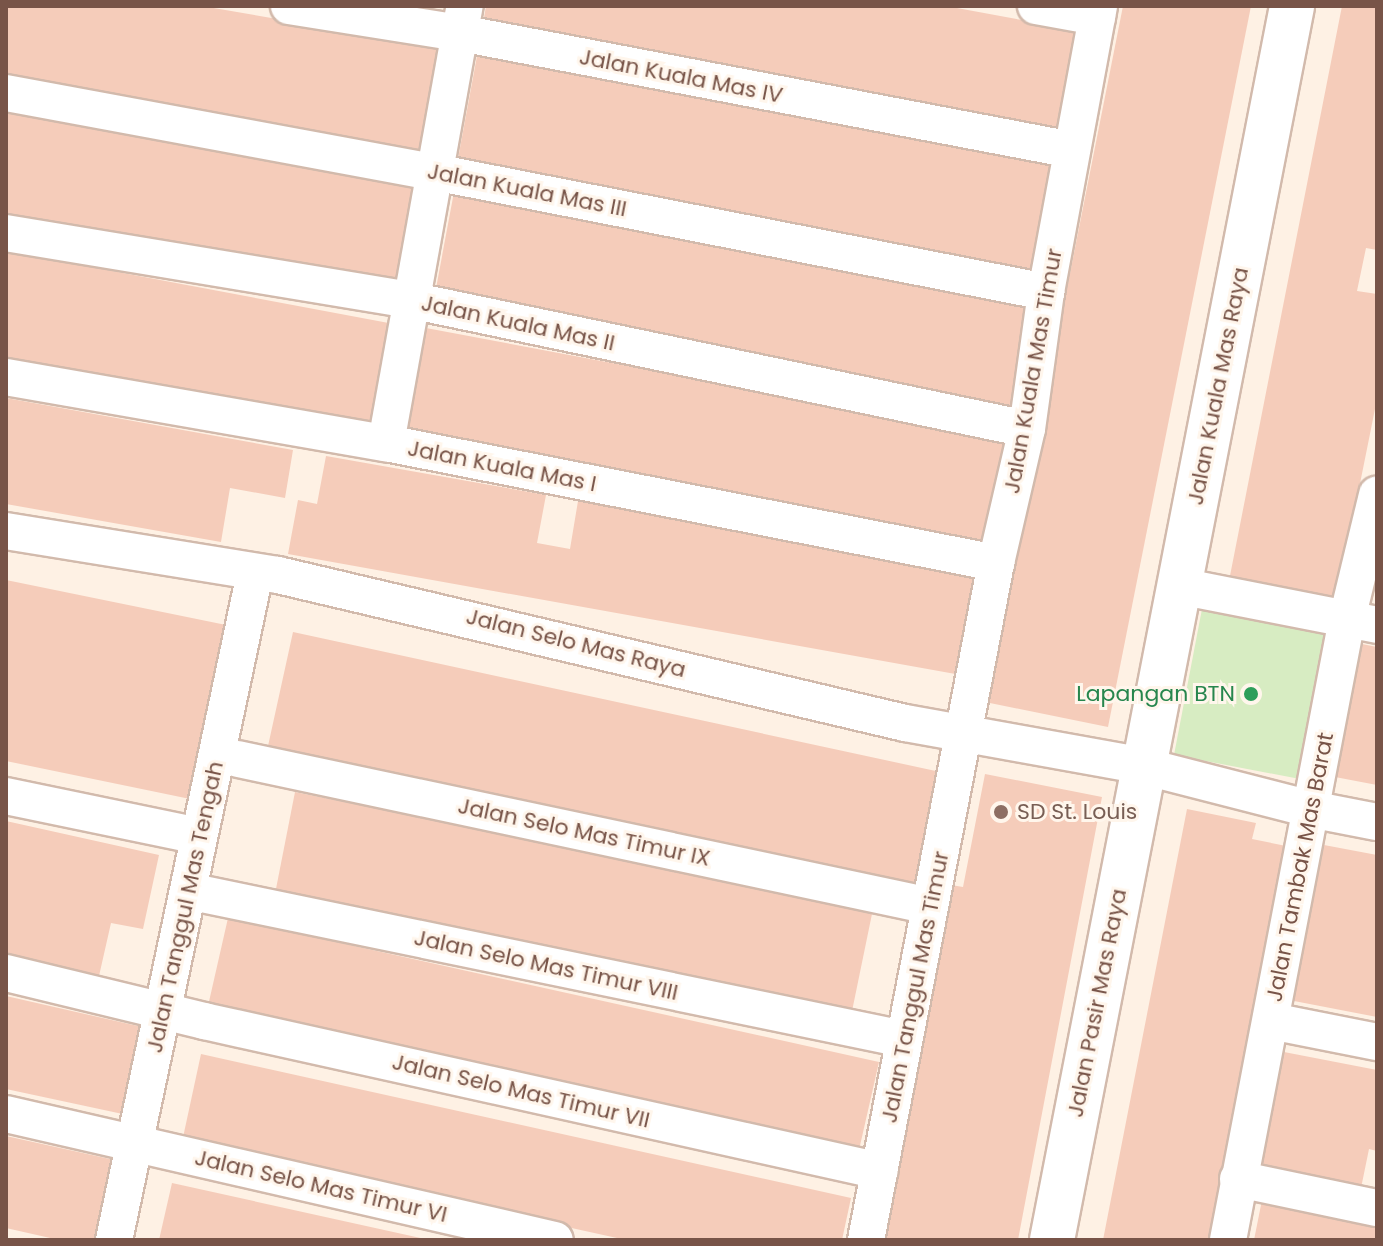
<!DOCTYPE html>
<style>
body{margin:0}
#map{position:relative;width:1383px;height:1246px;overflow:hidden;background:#fef1e4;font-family:Poppins,sans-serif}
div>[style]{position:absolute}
.green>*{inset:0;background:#d7ecc2}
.building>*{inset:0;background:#f5ccba}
.roads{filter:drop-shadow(2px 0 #d2baac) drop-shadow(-2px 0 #d2baac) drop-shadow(0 2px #d2baac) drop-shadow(0 -2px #d2baac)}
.minor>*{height:36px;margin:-18px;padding:0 18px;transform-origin:18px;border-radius:18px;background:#fff}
.tertiary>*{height:44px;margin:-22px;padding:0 22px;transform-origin:22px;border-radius:22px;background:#fff}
.dots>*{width:22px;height:22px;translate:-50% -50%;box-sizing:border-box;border:4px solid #fff6ec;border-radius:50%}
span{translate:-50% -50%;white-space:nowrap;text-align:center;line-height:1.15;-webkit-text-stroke:6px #fff6ec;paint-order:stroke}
.street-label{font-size:22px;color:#785448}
.leisure-label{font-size:22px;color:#27864d}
.right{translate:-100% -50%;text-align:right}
.education-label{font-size:22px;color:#785e54}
.left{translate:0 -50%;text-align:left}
.frame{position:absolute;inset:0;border:8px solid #785448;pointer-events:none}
</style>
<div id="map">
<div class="green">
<div style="clip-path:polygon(1202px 609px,1328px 633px,1300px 779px,1174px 755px)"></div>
</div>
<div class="building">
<div style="clip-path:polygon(6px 6px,202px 6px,439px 47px,421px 154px,6px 84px)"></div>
<div style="clip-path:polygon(486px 6px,946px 6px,1081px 31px,1061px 139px,482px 30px)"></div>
<div style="clip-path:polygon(1123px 6px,1251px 6px,1108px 727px,985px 702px)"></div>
<div style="clip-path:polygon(1342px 6px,1377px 6px,1377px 250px,1366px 248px,1357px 291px,1377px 294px,1377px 399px,1335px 608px,1227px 591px)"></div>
<div style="clip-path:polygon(477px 56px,1056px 166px,1037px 273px,457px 164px)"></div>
<div style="clip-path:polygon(6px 109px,417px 184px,397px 291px,6px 220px)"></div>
<div style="clip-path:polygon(454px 192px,1034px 301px,1013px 409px,434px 299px)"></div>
<div style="clip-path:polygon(6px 251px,394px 324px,374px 432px,6px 363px)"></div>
<div style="clip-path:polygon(426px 328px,1006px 437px,986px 545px,406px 436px)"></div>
<div style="clip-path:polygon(6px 398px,293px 450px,285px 498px,230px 488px,221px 542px,6px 504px)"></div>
<div style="clip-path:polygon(326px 456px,546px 495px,537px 543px,570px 549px,578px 501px,979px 573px,961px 675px,288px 554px,298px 500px,317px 504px)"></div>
<div style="clip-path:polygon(6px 580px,231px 626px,195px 800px,6px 761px)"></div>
<div style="clip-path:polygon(293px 632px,945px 773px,918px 896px,342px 771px,344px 763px,268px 746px)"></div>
<div style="clip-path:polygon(1362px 644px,1377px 647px,1377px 785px,1335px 777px)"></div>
<div style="clip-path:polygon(985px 774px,1102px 797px,1018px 1240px,884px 1240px,951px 885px,963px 887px)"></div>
<div style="clip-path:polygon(295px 792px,873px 909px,851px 1016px,274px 899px)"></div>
<div style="clip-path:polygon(1187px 809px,1256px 823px,1252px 839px,1291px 847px,1215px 1240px,1103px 1240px)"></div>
<div style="clip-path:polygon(6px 821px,159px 855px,143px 929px,111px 923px,99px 976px,6px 955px)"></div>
<div style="clip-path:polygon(1324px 845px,1377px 855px,1377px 1017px,1294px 1001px)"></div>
<div style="clip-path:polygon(228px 918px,879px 1062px,859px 1150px,208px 1006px)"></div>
<div style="clip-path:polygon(6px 996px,151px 1029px,132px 1116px,6px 1089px)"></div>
<div style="clip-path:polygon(1284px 1052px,1377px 1070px,1377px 1151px,1369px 1149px,1360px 1193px,1260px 1173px)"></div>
<div style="clip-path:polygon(201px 1054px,851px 1198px,842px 1240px,626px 1240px,182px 1142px)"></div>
<div style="clip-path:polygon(6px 1136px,119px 1161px,102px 1240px,59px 1240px,6px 1228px)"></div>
<div style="clip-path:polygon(172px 1183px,425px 1239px,425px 1240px,159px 1240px)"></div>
<div style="clip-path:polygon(1262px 1200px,1377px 1223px,1377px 1240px,1254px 1240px)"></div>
</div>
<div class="roads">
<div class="minor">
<div style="left:289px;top:6px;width:173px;rotate:9deg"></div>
<div style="left:460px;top:33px;width:623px;rotate:10.82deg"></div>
<div style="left:1036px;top:6px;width:62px;rotate:10.2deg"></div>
<div style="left:6px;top:93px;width:435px;rotate:10.5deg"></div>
<div style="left:434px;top:172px;width:624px;rotate:11.09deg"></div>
<div style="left:6px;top:233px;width:410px;rotate:9.4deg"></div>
<div style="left:410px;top:300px;width:630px;rotate:11.81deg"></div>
<div style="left:6px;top:377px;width:386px;rotate:9.9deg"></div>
<div style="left:386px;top:443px;width:622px;rotate:11.13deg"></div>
<div style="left:386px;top:443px;width:444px;rotate:-79.8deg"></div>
<div style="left:6px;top:531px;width:276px;rotate:9.2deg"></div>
<div style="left:278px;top:575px;width:644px;rotate:13.28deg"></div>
<div style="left:905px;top:723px;width:242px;rotate:10.2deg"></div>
<div style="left:1143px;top:766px;width:172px;rotate:14.4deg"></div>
<div style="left:1310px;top:809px;width:68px;rotate:11deg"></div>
<div style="left:1179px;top:586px;width:202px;rotate:11.1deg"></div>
<div style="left:238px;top:759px;width:707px;rotate:11.99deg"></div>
<div style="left:6px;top:796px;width:197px;rotate:11.7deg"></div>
<div style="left:188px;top:891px;width:730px;rotate:11.69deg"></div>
<div style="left:6px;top:973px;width:204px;rotate:13.6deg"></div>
<div style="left:204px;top:1021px;width:692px;rotate:12.51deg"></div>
<div style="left:1271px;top:1021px;width:108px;rotate:11.2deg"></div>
<div style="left:6px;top:1114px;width:563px;rotate:12.93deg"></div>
<div style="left:1238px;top:1179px;width:142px;rotate:11.8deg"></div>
<div style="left:114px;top:1240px;width:682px;rotate:-78.06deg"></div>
<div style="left:866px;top:1240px;width:689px;rotate:-79.13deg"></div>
<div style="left:996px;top:563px;width:138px;rotate:-77deg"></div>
<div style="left:1027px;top:429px;width:138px;rotate:-82.1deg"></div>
<div style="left:1046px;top:292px;width:291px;rotate:-79.5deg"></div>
<div style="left:1228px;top:1240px;width:632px;rotate:-79.15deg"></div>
<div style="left:1347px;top:619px;width:128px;rotate:-76.4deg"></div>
</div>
<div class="tertiary">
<div style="left:1052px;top:1240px;width:1257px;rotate:-78.99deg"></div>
</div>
</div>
<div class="dots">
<div style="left:1251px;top:694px;background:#2e9e5b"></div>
<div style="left:1001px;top:812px;background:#8d6e63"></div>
</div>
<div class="street-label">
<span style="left:681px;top:76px;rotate:11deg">Jalan Kuala Mas IV</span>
<span style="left:527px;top:190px;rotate:11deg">Jalan Kuala Mas III</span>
<span style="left:518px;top:323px;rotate:12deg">Jalan Kuala Mas II</span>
<span style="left:1033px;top:371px;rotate:-80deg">Jalan Kuala Mas Timur</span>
<span style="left:1218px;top:386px;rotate:-79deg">Jalan Kuala Mas Raya</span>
<span style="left:502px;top:466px;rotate:11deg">Jalan Kuala Mas I</span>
<span style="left:576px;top:643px;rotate:14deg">Jalan Selo Mas Raya</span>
<span style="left:584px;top:832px;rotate:12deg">Jalan Selo Mas Timur IX</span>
<span style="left:1300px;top:867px;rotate:-79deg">Jalan Tambak Mas Barat</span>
<span style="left:185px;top:907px;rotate:-78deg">Jalan Tanggul Mas Tengah</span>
<span style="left:546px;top:965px;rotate:12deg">Jalan Selo Mas Timur VIII</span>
<span style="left:915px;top:987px;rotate:-79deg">Jalan Tanggul Mas Timur</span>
<span style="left:1097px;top:1003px;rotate:-79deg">Jalan Pasir Mas Raya</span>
<span style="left:521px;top:1091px;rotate:13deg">Jalan Selo Mas Timur VII</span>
<span style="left:321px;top:1186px;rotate:13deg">Jalan Selo Mas Timur VI</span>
</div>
<div class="leisure-label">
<span class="right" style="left:1235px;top:694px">Lapangan BTN</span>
</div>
<div class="education-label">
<span class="left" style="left:1017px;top:812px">SD St. Louis</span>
</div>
<div class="frame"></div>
</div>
